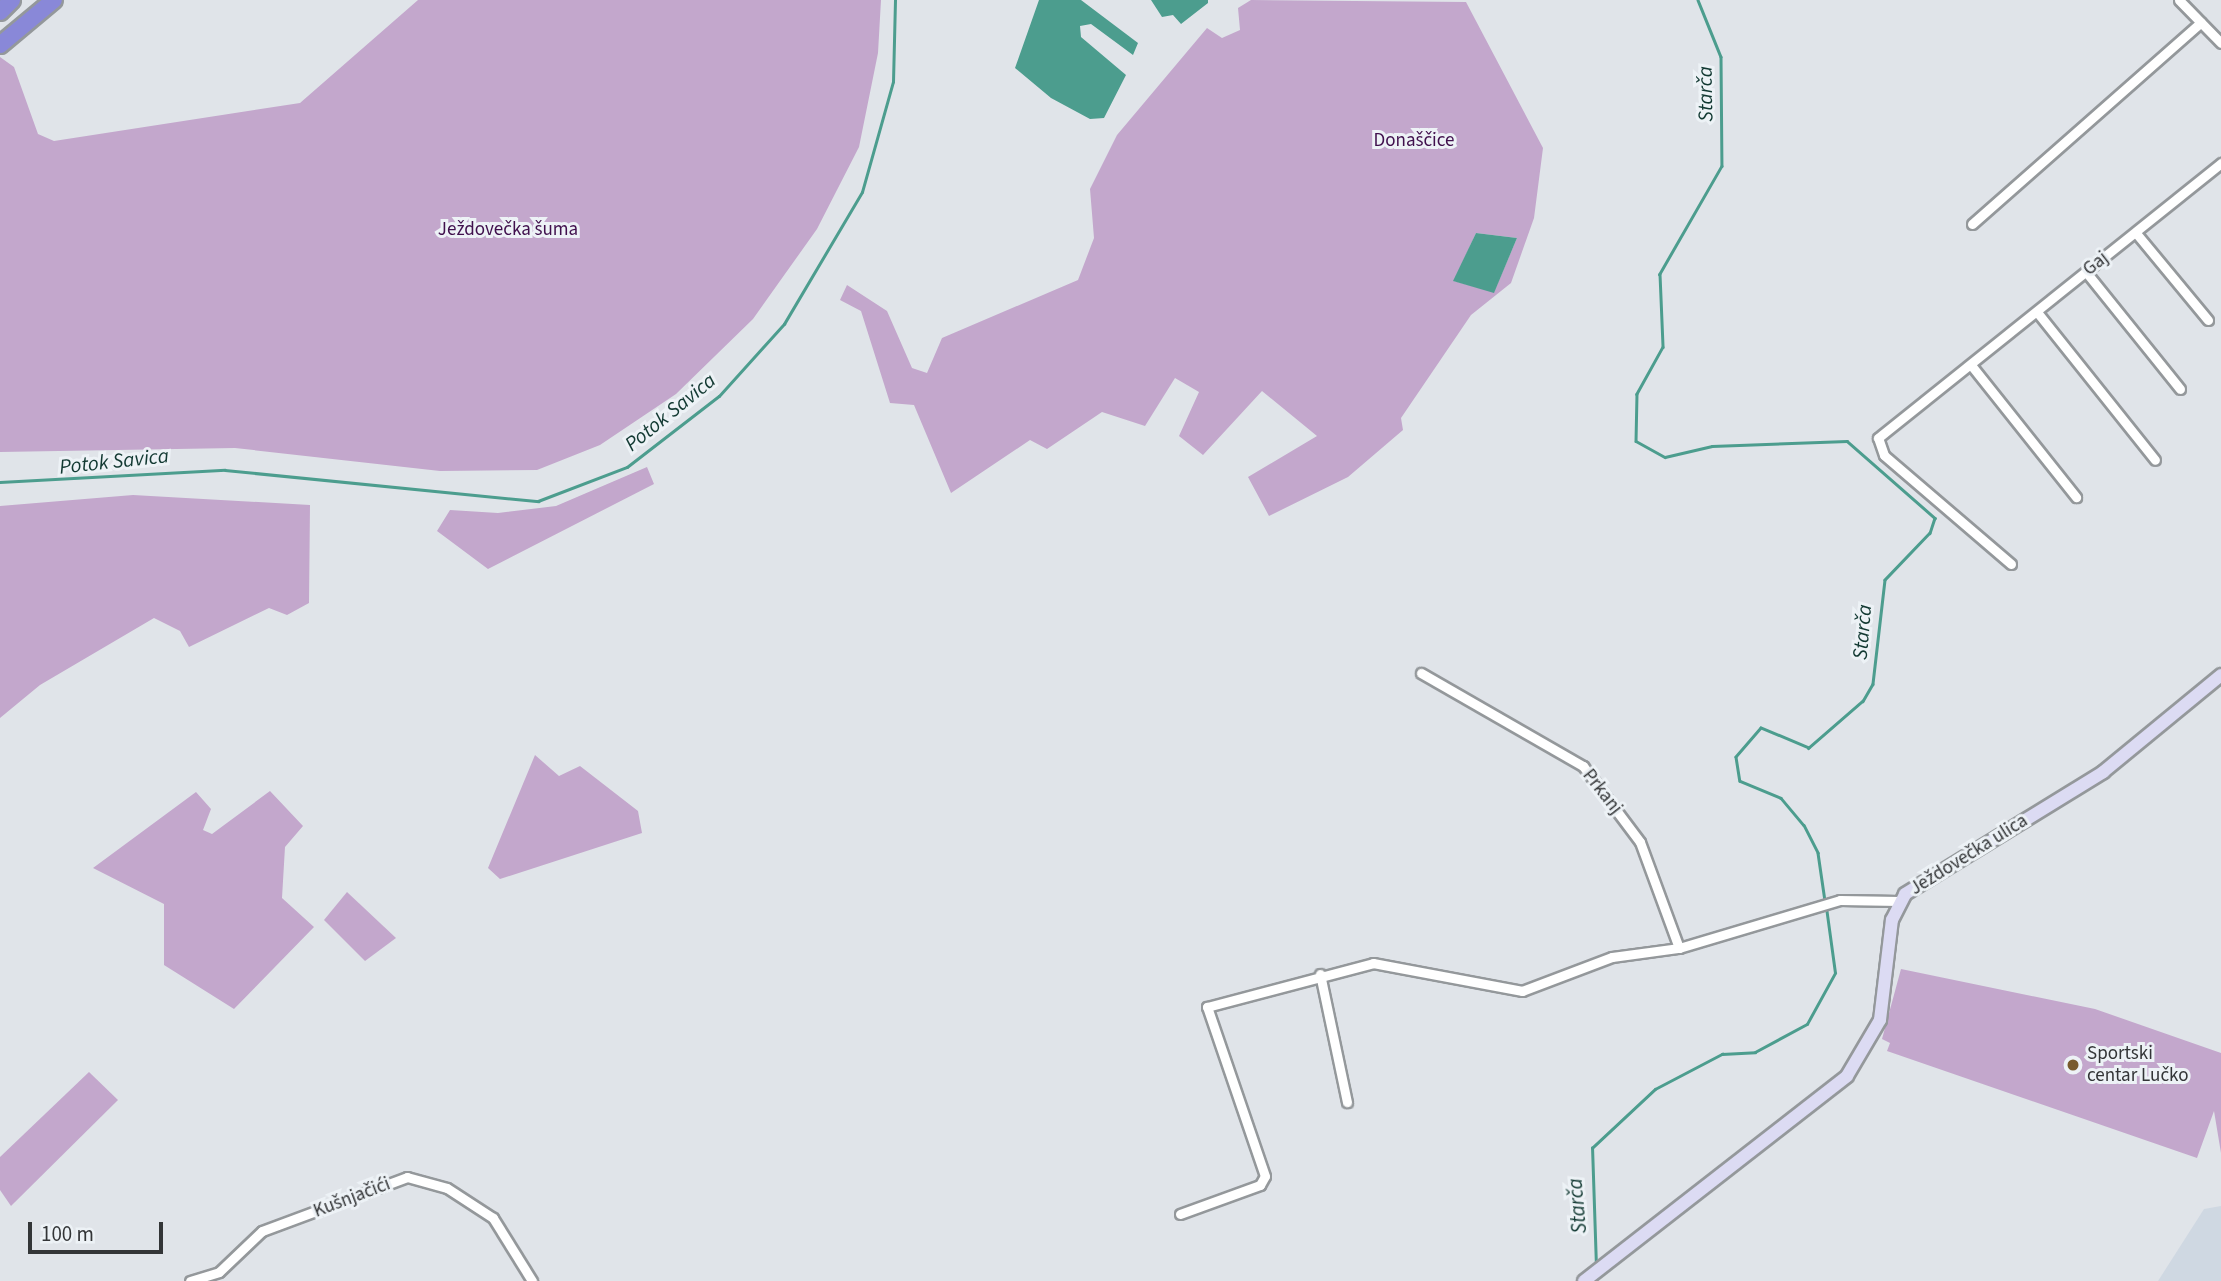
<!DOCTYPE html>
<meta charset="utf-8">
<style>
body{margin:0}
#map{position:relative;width:2221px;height:1281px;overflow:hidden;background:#e0e4e9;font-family:"Source Sans 3",sans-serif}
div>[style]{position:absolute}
.built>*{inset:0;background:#cfd8e2}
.green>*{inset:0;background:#c3a7cc}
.water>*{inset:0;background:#4c9d8e}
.stream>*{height:2.5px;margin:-1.25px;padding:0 1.25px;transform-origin:1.25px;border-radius:1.25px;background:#4c9d8e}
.roads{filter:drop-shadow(2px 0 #94989b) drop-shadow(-2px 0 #94989b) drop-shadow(0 2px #94989b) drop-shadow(0 -2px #94989b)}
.minor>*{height:9px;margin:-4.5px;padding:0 4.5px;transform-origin:4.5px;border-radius:4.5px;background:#fff}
.secondary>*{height:12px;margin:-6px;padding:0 6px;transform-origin:6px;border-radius:6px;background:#dcdbf3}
.motorway>*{height:16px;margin:-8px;padding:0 8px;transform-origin:8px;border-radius:8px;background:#8988d8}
.dots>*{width:19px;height:19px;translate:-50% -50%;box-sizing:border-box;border:4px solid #edf2f6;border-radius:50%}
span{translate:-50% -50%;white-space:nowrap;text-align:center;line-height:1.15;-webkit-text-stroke:6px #edf2f6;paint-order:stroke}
.park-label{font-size:19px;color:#40104d}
.street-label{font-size:19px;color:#333537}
.poi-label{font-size:19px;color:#333537}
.left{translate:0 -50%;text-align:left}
.water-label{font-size:21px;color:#123932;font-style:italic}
.scale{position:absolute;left:28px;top:1222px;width:135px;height:32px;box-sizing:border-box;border:4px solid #333537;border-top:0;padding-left:9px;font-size:21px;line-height:24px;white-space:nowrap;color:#333537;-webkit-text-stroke:5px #edf2f6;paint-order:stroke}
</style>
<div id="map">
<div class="built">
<div style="clip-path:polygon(2221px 1206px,2221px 1281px,2158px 1281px,2204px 1209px)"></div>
</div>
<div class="green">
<div style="clip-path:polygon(418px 0,881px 0,878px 53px,859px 147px,817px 229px,753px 319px,676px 394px,600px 445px,537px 470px,440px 471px,235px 448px,0 452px,0 57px,14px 67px,38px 134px,54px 141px,300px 103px)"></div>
<div style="clip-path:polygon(evenodd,1251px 0,1466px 2px,1543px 148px,1534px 218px,1511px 283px,1471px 315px,1401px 418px,1403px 430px,1348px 477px,1269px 516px,1248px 477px,1317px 436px,1262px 391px,1203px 455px,1179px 436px,1199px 392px,1175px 378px,1145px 426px,1102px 412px,1047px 449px,1030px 440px,951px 493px,914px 405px,890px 403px,861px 311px,840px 300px,847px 285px,887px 311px,912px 368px,927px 373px,942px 338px,1078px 280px,1094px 238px,1090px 189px,1117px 135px,1207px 28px,1222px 38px,1240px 30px,1238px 8px,1251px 0,1476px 233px,1517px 238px,1494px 292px,1454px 281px,1476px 233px)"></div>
<div style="clip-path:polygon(647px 467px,654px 484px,488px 569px,437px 531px,450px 510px,498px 513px,556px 506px)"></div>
<div style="clip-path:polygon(133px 495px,310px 505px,309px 603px,287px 615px,269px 608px,189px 647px,180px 631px,154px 618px,40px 685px,0 718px,0 506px)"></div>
<div style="clip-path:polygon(535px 755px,559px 776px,580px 766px,638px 811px,642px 833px,500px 879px,488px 868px)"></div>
<div style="clip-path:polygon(270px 791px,303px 826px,285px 847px,282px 898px,314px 927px,234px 1009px,164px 965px,164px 904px,93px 868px,196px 792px,211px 809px,203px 830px,212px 834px)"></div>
<div style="clip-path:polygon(347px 892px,396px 938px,365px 961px,324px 920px)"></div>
<div style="clip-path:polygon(1901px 969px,2095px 1009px,2221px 1053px,2221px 1153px,2214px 1111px,2197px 1158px,1887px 1051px,1890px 1043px,1882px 1039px)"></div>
<div style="clip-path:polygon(89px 1072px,118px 1100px,11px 1206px,0 1190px,0 1157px)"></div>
</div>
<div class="water">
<div style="clip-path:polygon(1039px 0,1081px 0,1138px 43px,1133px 55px,1091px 24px,1080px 26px,1081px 37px,1126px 75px,1104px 118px,1090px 119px,1051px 98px,1015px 68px)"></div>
<div style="clip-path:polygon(1151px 0,1208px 0,1208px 3px,1181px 24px,1173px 15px,1162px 17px)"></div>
<div style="clip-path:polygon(1476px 233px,1517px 238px,1494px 293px,1453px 281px)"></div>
</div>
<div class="stream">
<div style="left:1698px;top:0;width:61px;rotate:68deg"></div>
<div style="left:1721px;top:57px;width:109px;rotate:89.5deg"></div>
<div style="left:1722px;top:166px;width:125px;rotate:119.9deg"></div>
<div style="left:1660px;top:274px;width:73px;rotate:87.6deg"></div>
<div style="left:1663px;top:347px;width:54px;rotate:119deg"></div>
<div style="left:1637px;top:394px;width:47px;rotate:91.2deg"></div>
<div style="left:1636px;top:441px;width:33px;rotate:29deg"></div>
<div style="left:1665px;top:457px;width:48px;rotate:-13.2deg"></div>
<div style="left:1712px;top:446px;width:135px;rotate:-2.1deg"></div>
<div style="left:1847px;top:441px;width:117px;rotate:41.2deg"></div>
<div style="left:1935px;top:518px;width:16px;rotate:108deg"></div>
<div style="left:1930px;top:533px;width:65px;rotate:133.8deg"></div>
<div style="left:1885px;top:580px;width:105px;rotate:96.6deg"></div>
<div style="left:1873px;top:684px;width:20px;rotate:120deg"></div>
<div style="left:1863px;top:701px;width:72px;rotate:139deg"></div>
<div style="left:1809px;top:748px;width:52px;rotate:-157.4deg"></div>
<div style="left:1761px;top:728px;width:38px;rotate:131deg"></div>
<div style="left:1736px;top:757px;width:24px;rotate:81deg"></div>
<div style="left:1740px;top:781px;width:44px;rotate:22.5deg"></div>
<div style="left:1781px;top:798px;width:35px;rotate:50deg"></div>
<div style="left:1804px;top:825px;width:31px;rotate:63deg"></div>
<div style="left:1818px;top:853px;width:49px;rotate:81.7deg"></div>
<div style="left:0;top:482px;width:225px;rotate:-3.1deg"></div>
<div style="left:225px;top:470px;width:315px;rotate:5.7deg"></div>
<div style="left:538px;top:501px;width:95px;rotate:-20.9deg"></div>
<div style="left:627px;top:467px;width:116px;rotate:-37.7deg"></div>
<div style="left:719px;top:396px;width:97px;rotate:-47.9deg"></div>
<div style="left:784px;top:324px;width:153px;rotate:-59.4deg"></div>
<div style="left:862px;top:192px;width:114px;rotate:-74.3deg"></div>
<div style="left:893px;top:82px;width:82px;rotate:-88.6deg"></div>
<div style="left:1596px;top:1267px;width:119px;rotate:-91.9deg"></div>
<div style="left:1592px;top:1148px;width:86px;rotate:-43.1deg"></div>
<div style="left:1655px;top:1089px;width:76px;rotate:-27.6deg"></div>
<div style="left:1722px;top:1054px;width:33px;rotate:-3deg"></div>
<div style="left:1755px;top:1052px;width:59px;rotate:-28.3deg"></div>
<div style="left:1807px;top:1024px;width:58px;rotate:-61.2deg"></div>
<div style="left:1835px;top:973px;width:67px;rotate:-97.8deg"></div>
</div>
<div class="roads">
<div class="minor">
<div style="left:2179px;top:0;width:60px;rotate:45.7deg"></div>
<div style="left:1972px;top:224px;width:305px;rotate:-41.4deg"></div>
<div style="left:2136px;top:233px;width:113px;rotate:50.4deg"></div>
<div style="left:2086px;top:272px;width:150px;rotate:51.2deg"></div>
<div style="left:2037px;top:312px;width:189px;rotate:51.4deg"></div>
<div style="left:1971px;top:365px;width:169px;rotate:51.5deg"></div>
<div style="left:2011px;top:564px;width:167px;rotate:-139.4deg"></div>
<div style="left:1884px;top:455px;width:18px;rotate:-109deg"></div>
<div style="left:1878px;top:438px;width:440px;rotate:-38.7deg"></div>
<div style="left:1421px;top:673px;width:187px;rotate:29.9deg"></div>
<div style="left:1583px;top:766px;width:95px;rotate:53.1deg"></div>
<div style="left:1640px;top:842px;width:113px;rotate:69.8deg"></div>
<div style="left:1320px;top:974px;width:131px;rotate:78.1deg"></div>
<div style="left:1180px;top:1214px;width:85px;rotate:-19.9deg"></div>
<div style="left:1260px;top:1185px;width:10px;rotate:-61deg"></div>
<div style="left:1265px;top:1176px;width:179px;rotate:-108.9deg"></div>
<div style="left:1207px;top:1007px;width:172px;rotate:-14.8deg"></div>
<div style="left:1373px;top:963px;width:152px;rotate:10.6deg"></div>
<div style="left:1522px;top:991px;width:96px;rotate:-20.7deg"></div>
<div style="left:1612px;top:957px;width:68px;rotate:-7.7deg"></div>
<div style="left:1679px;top:948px;width:168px;rotate:-16.6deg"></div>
<div style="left:1840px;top:900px;width:59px;rotate:1deg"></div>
<div style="left:190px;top:1281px;width:30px;rotate:-17deg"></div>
<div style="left:219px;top:1272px;width:59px;rotate:-43.6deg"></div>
<div style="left:262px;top:1231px;width:155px;rotate:-20.4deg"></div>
<div style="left:407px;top:1177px;width:41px;rotate:15.4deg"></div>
<div style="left:447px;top:1188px;width:55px;rotate:33.1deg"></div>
<div style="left:493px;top:1218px;width:74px;rotate:58.2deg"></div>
</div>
<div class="secondary">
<div style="left:1584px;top:1281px;width:333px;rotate:-37.9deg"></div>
<div style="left:1847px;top:1076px;width:65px;rotate:-59.5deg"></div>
<div style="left:1880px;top:1020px;width:101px;rotate:-83.2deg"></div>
<div style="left:1892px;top:920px;width:29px;rotate:-63deg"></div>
<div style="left:1905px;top:894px;width:233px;rotate:-31.6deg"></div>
<div style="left:2103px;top:772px;width:153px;rotate:-39.4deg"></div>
</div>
<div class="motorway">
<div style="left:0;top:12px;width:17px;rotate:-45deg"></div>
<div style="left:0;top:45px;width:70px;rotate:-39.8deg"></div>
</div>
</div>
<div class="dots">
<div style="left:2073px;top:1065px;background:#785b2e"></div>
</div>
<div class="park-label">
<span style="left:1414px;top:141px">Donaščice</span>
<span style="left:508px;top:230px">Ježdovečka šuma</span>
</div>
<div class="street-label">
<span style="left:2096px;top:264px;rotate:-38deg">Gaj</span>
<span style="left:1602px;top:792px;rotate:52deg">Prkanj</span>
<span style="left:1969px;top:855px;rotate:-32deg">Ježdovečka ulica</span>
<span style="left:352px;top:1198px;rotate:-21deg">Kušnjačići</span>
</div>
<div class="poi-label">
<span class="left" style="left:2087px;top:1065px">Sportski<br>centar Lučko</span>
</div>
<div class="water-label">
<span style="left:1705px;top:94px;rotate:-91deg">Starča</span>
<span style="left:670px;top:412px;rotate:-39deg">Potok Savica</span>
<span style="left:114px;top:461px;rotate:-6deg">Potok Savica</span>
<span style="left:1862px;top:632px;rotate:-85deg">Starča</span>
<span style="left:1577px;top:1206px;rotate:-95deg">Starča</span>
</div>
<div class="scale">100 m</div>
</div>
